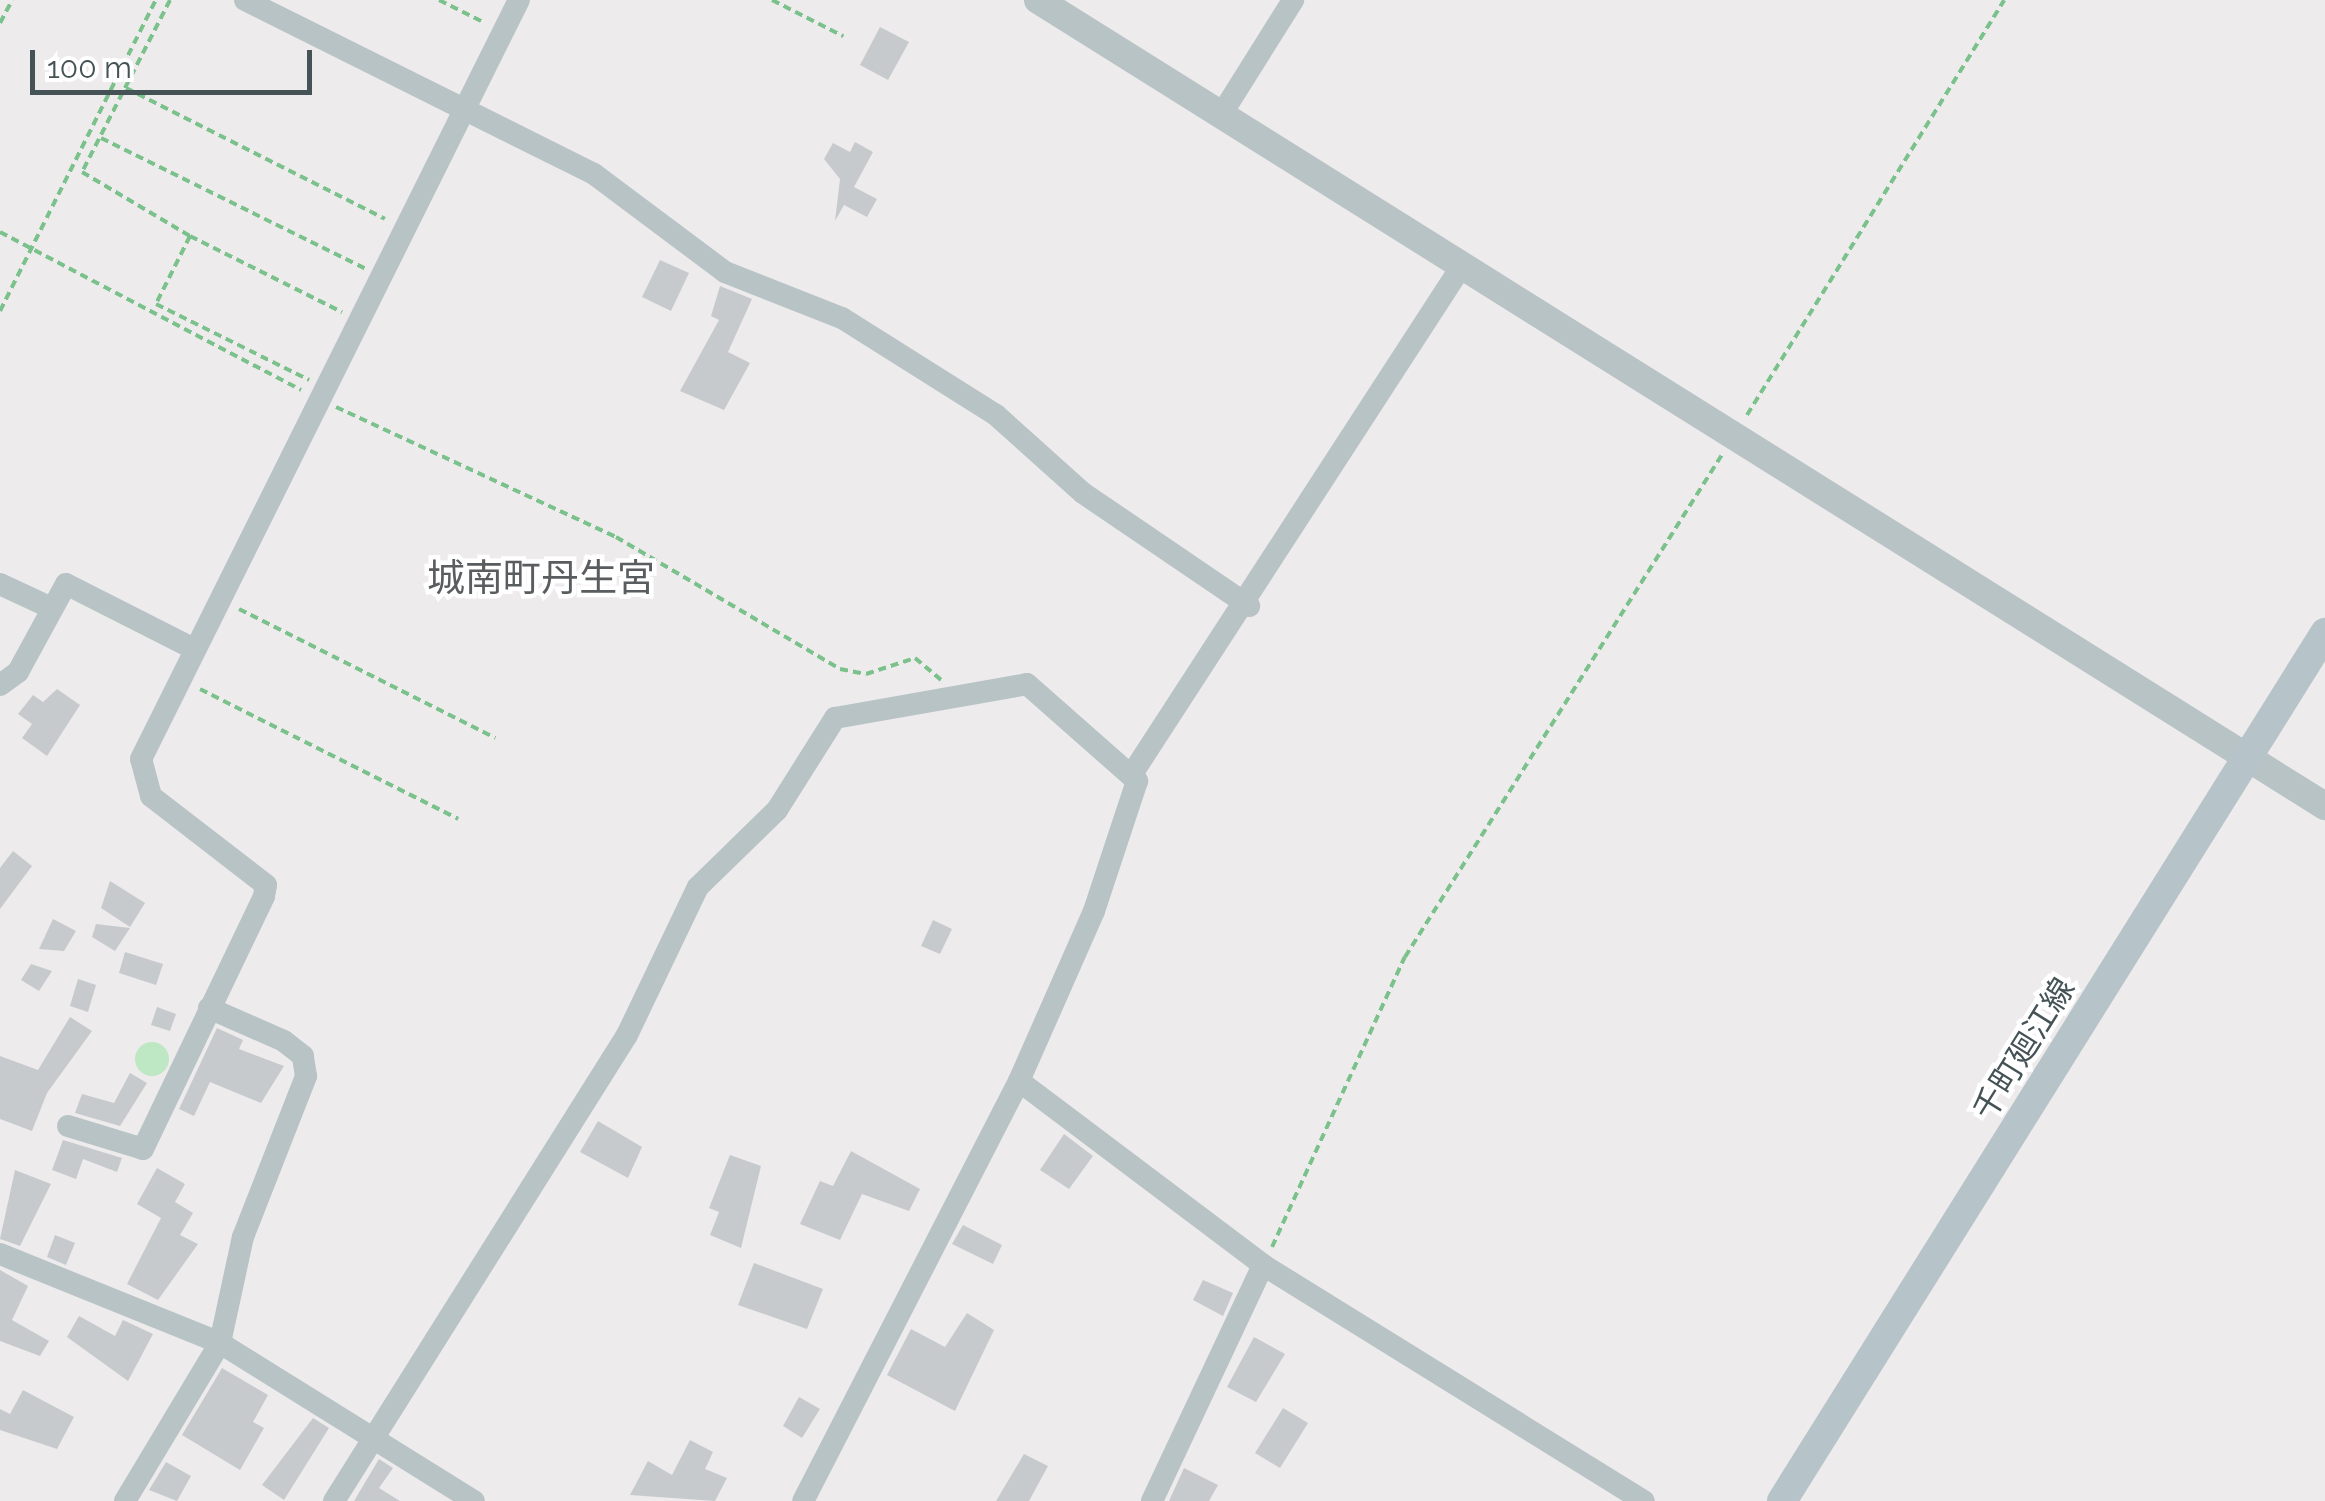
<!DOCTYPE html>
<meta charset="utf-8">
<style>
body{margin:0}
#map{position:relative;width:2325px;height:1501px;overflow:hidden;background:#eeebec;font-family:Raleway,"Noto Sans JP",sans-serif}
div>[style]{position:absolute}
.green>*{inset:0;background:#bee7c3}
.round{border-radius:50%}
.building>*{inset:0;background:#c6cacd}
.path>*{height:4px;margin-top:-2px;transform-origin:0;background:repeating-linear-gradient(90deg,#7bc18c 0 8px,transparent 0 13px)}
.minor>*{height:22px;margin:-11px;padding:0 11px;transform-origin:11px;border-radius:11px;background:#b8c3c6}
.tertiary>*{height:28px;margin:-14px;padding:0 14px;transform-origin:14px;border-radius:14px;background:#b8c3c6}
.secondary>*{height:30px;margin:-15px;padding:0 15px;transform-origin:15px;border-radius:15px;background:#b6c3c8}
span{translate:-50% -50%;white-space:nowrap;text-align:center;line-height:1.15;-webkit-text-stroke:9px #fff;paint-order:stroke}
.street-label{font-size:32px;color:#465356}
.quarter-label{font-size:38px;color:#595d5f}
.scale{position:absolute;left:30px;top:50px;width:282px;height:45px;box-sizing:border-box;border:5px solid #465356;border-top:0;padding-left:12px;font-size:30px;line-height:35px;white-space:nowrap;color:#465356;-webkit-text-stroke:8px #fff;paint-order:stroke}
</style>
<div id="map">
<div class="green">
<div class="round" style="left:135px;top:1042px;width:34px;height:34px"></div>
</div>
<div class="building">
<div style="clip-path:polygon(880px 27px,909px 42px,888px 80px,860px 65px)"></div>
<div style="clip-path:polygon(855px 142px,873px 152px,854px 187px,877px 199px,867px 217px,844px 205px,835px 221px,840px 179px,824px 159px,833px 143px,850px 152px)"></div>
<div style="clip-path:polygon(660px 260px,689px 273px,671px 311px,642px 297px)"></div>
<div style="clip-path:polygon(720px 286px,752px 299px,728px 352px,750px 363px,724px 410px,680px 391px,719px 320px,711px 316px)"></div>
<div style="clip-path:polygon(57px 689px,80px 705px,47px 756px,22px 738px,32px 724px,18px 714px,33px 695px,43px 702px)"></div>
<div style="clip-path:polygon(13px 851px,32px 866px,0 909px,0 868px)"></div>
<div style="clip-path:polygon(110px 881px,145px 903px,130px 927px,101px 908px)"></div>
<div style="clip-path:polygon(53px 919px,76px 931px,64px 951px,39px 949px)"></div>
<div style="clip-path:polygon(933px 920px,952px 929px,940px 954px,921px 946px)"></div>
<div style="clip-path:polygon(96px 924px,130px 928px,115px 951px,92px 937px)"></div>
<div style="clip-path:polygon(125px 952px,163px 964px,156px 985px,119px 973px)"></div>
<div style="clip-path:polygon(31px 964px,52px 971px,39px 991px,21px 980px)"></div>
<div style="clip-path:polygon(78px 979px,96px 985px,88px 1012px,70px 1006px)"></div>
<div style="clip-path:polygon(157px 1007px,176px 1014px,170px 1031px,151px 1025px)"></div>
<div style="clip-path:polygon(70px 1017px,92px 1031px,47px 1093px,32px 1131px,0 1119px,0 1056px,38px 1070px)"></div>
<div style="clip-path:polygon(217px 1028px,243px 1040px,239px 1049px,284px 1066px,261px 1103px,210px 1082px,194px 1116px,179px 1109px)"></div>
<div style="clip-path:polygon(130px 1073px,147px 1083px,120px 1126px,75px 1113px,82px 1094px,114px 1103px)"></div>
<div style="clip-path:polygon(598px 1121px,642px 1147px,628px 1178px,580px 1152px)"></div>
<div style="clip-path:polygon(1064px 1134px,1093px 1156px,1069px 1189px,1040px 1170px)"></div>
<div style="clip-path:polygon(63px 1140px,122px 1158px,117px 1172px,83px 1159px,76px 1179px,52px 1170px)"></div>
<div style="clip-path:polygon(851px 1151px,920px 1189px,909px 1211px,862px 1194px,840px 1240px,800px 1224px,820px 1181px,833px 1186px)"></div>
<div style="clip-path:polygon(730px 1155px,761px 1166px,741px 1248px,710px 1235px,719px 1212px,709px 1208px)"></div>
<div style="clip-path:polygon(157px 1168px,185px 1184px,175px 1202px,193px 1213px,180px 1235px,198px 1244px,158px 1300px,127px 1284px,161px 1218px,137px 1204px)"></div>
<div style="clip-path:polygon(15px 1170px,51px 1184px,20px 1246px,0 1239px)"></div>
<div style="clip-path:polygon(963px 1225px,1002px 1245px,993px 1264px,952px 1244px)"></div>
<div style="clip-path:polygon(55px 1235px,75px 1243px,66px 1265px,47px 1257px)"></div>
<div style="clip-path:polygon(754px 1263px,823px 1289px,807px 1329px,738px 1305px)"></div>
<div style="clip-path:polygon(0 1270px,28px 1286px,12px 1320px,49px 1341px,40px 1356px,0 1341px)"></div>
<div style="clip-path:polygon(1203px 1280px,1233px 1293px,1223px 1316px,1193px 1300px)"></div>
<div style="clip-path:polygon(967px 1313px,994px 1330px,955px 1411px,887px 1375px,911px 1329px,945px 1347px)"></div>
<div style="clip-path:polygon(79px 1316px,115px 1336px,123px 1320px,153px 1334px,128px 1381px,67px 1337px)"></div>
<div style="clip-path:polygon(1254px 1337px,1285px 1354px,1256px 1402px,1227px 1387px)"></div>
<div style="clip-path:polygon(222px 1368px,268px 1395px,253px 1422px,264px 1428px,240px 1470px,182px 1435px)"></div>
<div style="clip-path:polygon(23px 1390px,74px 1417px,57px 1449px,0 1430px,0 1409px,10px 1414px)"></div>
<div style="clip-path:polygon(799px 1397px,820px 1409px,802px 1438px,783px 1426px)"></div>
<div style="clip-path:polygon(1283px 1408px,1308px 1423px,1280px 1468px,1255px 1453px)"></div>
<div style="clip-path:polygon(313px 1418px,329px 1428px,284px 1500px,262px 1485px)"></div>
<div style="clip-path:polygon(690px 1440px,713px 1452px,705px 1469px,727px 1478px,715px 1501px,630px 1495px,648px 1461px,672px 1475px)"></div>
<div style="clip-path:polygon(1024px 1454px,1048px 1466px,1029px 1501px,996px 1501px)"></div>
<div style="clip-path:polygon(379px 1459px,393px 1468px,379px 1488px,400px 1501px,354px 1501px)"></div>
<div style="clip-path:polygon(166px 1462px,191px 1476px,177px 1501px,149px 1490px)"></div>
<div style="clip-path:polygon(1184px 1468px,1218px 1485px,1209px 1501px,1169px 1501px)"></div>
</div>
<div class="path">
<div style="left:170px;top:0;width:193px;rotate:117.1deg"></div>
<div style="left:82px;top:172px;width:126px;rotate:30.7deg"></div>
<div style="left:190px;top:236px;width:76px;rotate:116.6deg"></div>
<div style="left:156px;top:304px;width:171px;rotate:26.4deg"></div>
<div style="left:439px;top:0;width:51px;rotate:26.6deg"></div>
<div style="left:772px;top:0;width:80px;rotate:26.9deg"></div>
<div style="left:0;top:23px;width:26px;rotate:-62deg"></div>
<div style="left:126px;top:88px;width:290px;rotate:26.8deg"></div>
<div style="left:101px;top:138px;width:296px;rotate:26.3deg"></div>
<div style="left:0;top:232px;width:340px;rotate:27.7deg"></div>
<div style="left:190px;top:236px;width:170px;rotate:26.6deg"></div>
<div style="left:0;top:311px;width:348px;rotate:-63.4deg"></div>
<div style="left:336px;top:407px;width:309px;rotate:24.9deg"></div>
<div style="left:616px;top:537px;width:260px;rotate:30.5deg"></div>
<div style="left:840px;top:669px;width:26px;rotate:11deg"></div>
<div style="left:866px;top:674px;width:52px;rotate:-18.1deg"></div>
<div style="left:915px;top:658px;width:34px;rotate:40deg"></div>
<div style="left:1747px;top:415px;width:488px;rotate:-58.2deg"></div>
<div style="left:239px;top:609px;width:287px;rotate:26.7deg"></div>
<div style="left:200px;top:689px;width:289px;rotate:26.7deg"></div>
<div style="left:1272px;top:1247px;width:319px;rotate:-65.4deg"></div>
<div style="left:1405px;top:957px;width:596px;rotate:-57.75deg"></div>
</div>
<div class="minor">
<div style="left:245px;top:0;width:390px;rotate:26.5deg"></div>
<div style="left:594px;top:174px;width:164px;rotate:36.8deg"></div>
<div style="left:725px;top:272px;width:126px;rotate:21.5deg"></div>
<div style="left:842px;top:318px;width:182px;rotate:32.2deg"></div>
<div style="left:996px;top:415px;width:117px;rotate:41.9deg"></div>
<div style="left:1083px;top:493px;width:201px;rotate:34.2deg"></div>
<div style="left:1221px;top:115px;width:136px;rotate:-57.9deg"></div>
<div style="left:0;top:584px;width:52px;rotate:25.1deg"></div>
<div style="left:0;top:685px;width:22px;rotate:-36deg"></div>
<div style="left:18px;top:672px;width:100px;rotate:-61.4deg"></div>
<div style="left:66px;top:584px;width:141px;rotate:26.9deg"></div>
<div style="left:1132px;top:774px;width:608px;rotate:-57.02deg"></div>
<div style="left:1019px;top:1081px;width:306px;rotate:37deg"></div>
<div style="left:1263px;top:1265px;width:448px;rotate:31.8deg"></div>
<div style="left:68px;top:1126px;width:78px;rotate:17deg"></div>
<div style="left:143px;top:1149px;width:280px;rotate:-64.4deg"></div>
<div style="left:264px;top:896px;width:11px;rotate:-80deg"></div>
<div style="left:266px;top:885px;width:145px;rotate:-142.3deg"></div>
<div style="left:151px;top:796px;width:38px;rotate:-105deg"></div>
<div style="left:141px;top:759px;width:848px;rotate:-63.53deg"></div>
<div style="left:0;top:1254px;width:237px;rotate:22deg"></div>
<div style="left:220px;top:1343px;width:299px;rotate:31.9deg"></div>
<div style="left:125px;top:1501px;width:184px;rotate:-59deg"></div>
<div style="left:220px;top:1343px;width:108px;rotate:-77.8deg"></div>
<div style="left:243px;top:1237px;width:173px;rotate:-68.6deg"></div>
<div style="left:306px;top:1076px;width:20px;rotate:-99deg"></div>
<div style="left:303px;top:1056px;width:24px;rotate:-142deg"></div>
<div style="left:284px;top:1041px;width:82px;rotate:-156.3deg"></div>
<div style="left:334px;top:1501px;width:550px;rotate:-57.84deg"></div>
<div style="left:627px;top:1035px;width:164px;rotate:-64.4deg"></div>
<div style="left:698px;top:887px;width:110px;rotate:-44.3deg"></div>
<div style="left:777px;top:810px;width:109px;rotate:-57.8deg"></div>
<div style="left:835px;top:718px;width:195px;rotate:-10deg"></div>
<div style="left:1027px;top:684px;width:147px;rotate:41.4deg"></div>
<div style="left:1137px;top:781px;width:137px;rotate:108.3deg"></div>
<div style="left:1094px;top:911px;width:186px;rotate:113.8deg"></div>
<div style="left:1019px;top:1081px;width:472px;rotate:117.2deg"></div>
<div style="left:1152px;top:1501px;width:261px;rotate:-64.8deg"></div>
</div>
<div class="tertiary">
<div style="left:1038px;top:0;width:1519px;rotate:32.06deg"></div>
</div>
<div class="secondary">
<div style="left:1782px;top:1501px;width:1024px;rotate:-57.97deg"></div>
</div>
<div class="street-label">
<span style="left:2024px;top:1049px;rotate:-58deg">千町廻江線</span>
</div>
<div class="quarter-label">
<span style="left:541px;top:578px">城南町丹生宮</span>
</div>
<div class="scale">100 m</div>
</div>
